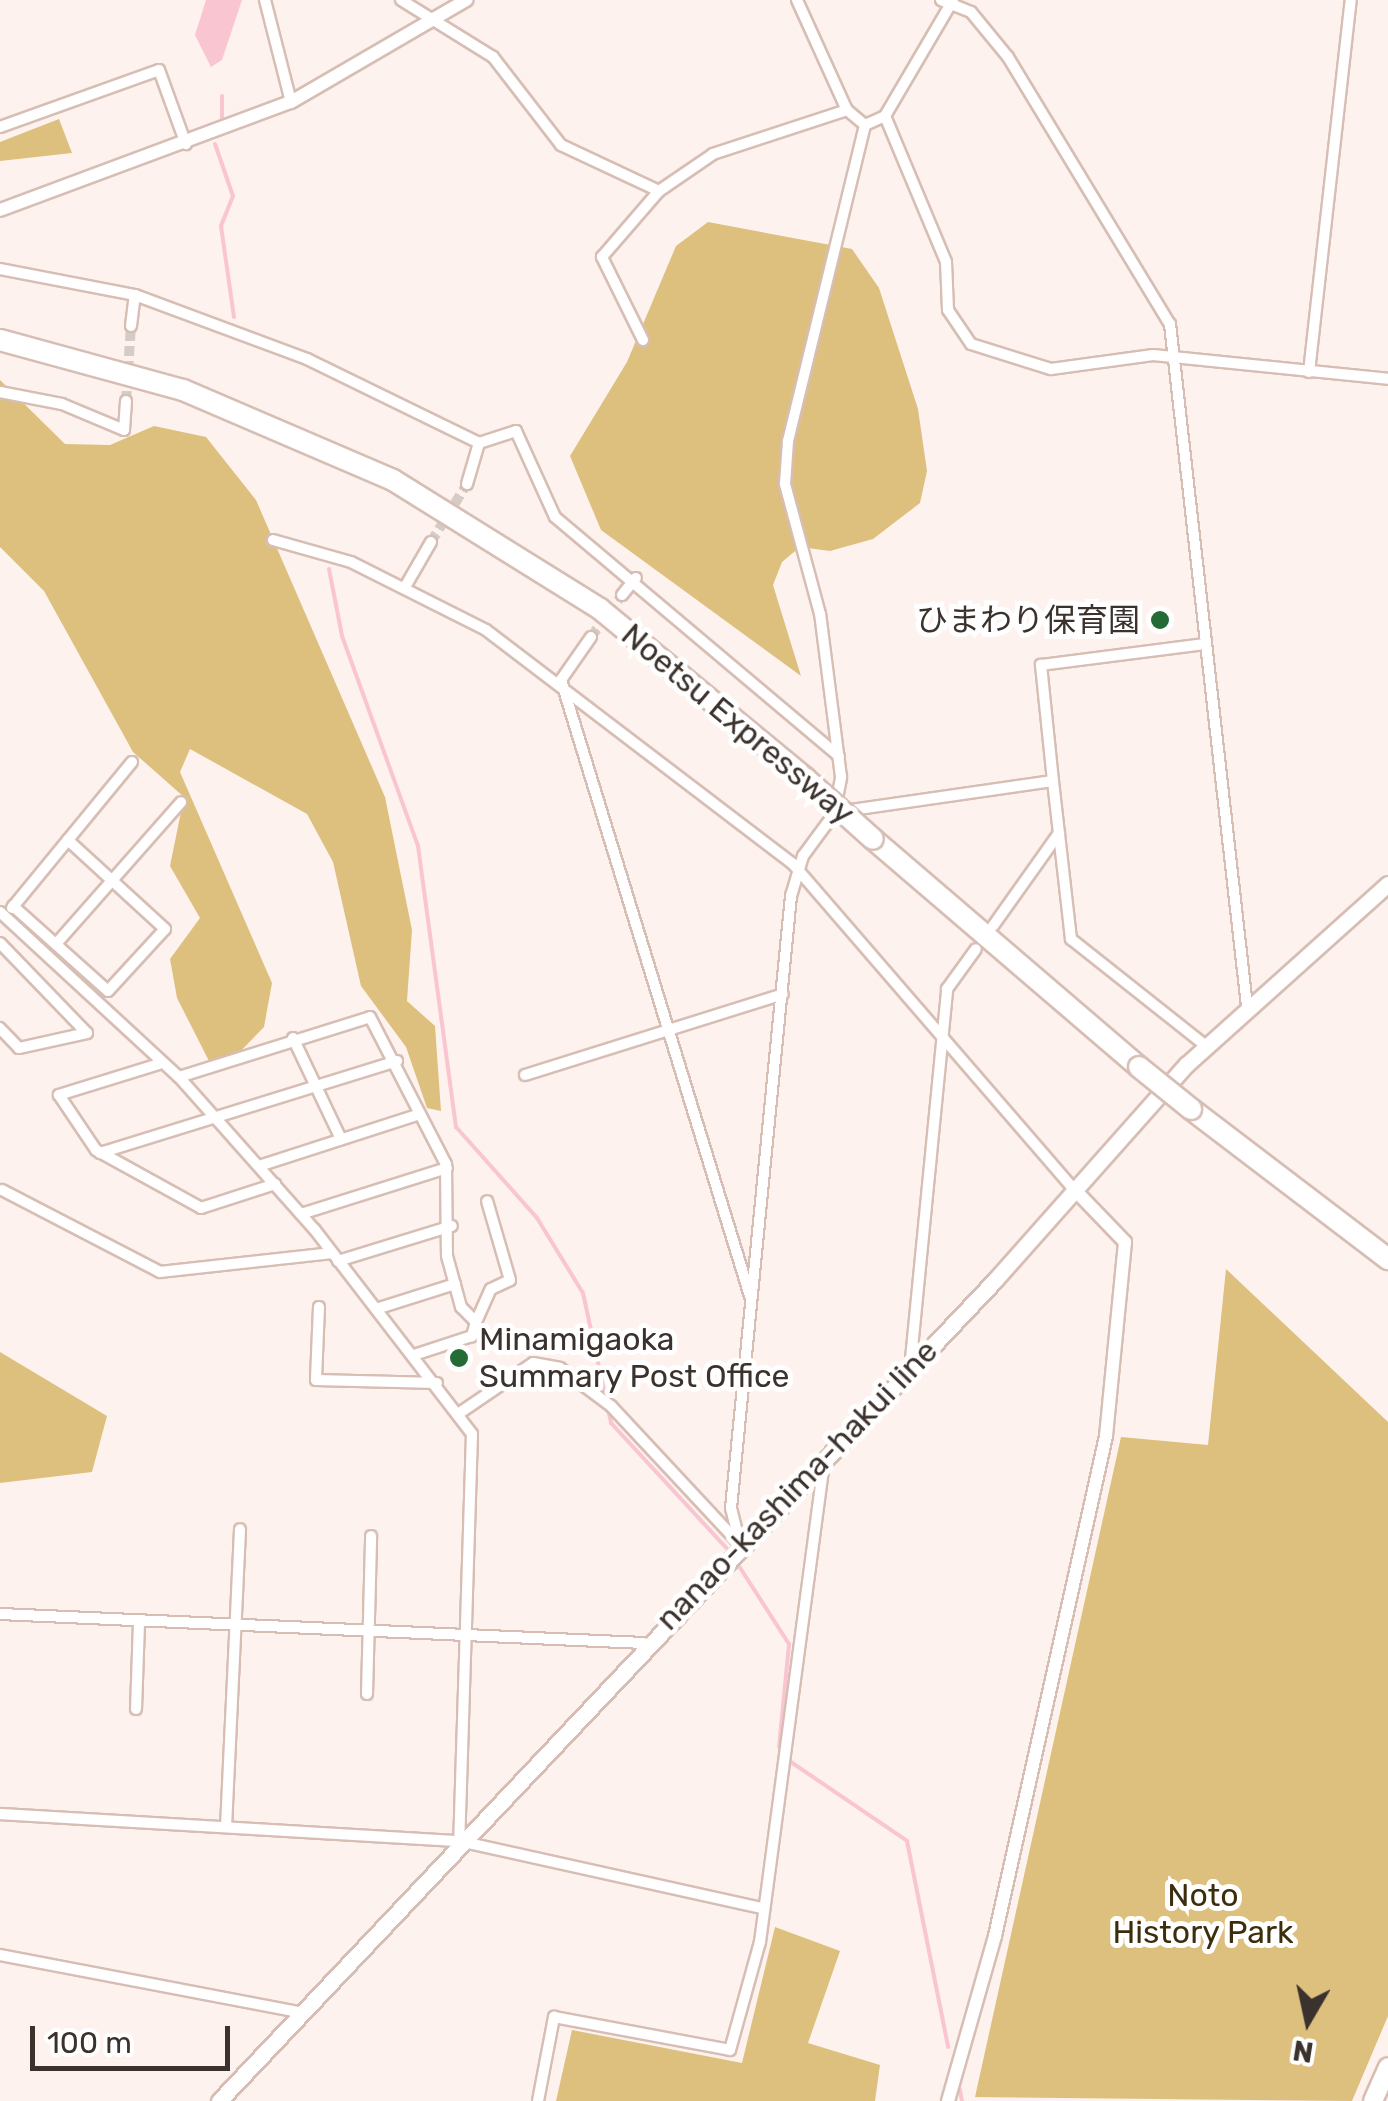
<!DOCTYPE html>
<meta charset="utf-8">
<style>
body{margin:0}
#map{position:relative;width:1388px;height:2101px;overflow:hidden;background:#fdf2ee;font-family:Rubik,"Noto Sans JP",sans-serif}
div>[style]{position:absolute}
.green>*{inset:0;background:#ddc07e}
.water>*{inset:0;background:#f9c5d1}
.stream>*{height:4px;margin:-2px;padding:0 2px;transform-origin:2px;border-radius:2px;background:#f9c5d1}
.minor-tunnel>*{height:10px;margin-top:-5px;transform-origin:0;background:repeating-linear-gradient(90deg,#d6ccc7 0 10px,transparent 0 15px)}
.roads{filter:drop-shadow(2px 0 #d7beb4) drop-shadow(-2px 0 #d7beb4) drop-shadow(0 2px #d7beb4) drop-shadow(0 -2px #d7beb4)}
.minor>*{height:10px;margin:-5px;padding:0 5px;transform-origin:5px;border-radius:5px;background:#fff}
.tertiary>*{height:12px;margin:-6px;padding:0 6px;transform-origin:6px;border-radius:6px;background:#fff}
.secondary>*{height:15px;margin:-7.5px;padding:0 7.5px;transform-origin:7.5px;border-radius:7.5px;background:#fff}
.trunk>*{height:18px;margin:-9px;padding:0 9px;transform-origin:9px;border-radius:9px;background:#fff}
.motorway>*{height:20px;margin:-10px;padding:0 10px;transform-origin:10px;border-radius:10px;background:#fff}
.bridges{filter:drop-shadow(2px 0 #d7beb4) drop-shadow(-2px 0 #d7beb4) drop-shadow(0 2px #d7beb4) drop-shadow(0 -2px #d7beb4)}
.motorway-bridge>*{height:20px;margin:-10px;padding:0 10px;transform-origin:10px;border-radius:10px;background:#fff}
.dots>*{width:28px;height:28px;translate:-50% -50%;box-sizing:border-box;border:5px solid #fff;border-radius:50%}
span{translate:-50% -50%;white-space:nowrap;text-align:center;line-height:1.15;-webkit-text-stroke:10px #fff;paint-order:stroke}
.poi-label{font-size:32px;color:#3b322d}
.right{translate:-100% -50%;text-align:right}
.left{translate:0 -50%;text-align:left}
.street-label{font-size:32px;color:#3b322d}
.park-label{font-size:32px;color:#3c2e0c}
.north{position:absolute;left:1258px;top:1971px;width:100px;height:100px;-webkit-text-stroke:8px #fff;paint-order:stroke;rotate:189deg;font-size:28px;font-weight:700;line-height:40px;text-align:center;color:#3b322d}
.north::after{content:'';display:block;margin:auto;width:35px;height:45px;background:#3b322d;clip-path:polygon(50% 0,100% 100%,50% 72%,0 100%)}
.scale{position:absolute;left:30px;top:2026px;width:200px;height:45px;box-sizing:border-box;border:5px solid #3b322d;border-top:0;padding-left:12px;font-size:30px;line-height:35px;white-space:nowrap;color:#3b322d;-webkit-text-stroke:8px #fff;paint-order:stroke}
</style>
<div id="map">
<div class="green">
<div style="clip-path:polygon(59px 119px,72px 153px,0 161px,0 142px)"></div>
<div style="clip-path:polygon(708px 222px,852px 249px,879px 288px,918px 409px,927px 471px,920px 503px,873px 539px,830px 551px,800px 547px,782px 562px,773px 585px,801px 676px,601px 530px,570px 456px,627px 362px,676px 246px)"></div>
<div style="clip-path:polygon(0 380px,65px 444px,110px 445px,154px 426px,206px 437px,256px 500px,385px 797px,412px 930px,407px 1001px,435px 1026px,441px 1111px,427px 1108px,406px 1047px,361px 986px,333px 862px,307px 814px,190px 749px,180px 772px,272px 983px,264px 1027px,232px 1060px,209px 1061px,177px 998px,170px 959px,200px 918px,170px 866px,184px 797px,133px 752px,44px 591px,0 547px)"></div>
<div style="clip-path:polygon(1226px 1269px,1388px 1422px,1388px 2016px,1352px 2101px,975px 2097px,1121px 1437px,1208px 1445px)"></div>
<div style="clip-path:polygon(0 1352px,107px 1416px,92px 1472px,0 1483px)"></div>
<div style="clip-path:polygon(775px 1927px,840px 1951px,808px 2043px,880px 2065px,875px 2101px,556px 2101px,572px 2030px,742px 2063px)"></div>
</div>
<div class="water">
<div style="clip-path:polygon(206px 0,242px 0,222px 60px,211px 67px,195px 35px)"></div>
</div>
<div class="stream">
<div style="left:222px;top:96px;width:26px;rotate:90deg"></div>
<div style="left:215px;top:144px;width:55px;rotate:70.9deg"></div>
<div style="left:233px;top:196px;width:32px;rotate:112deg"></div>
<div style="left:221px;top:226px;width:92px;rotate:81.9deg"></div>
<div style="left:329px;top:569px;width:68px;rotate:79deg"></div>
<div style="left:342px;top:636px;width:223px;rotate:70.1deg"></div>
<div style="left:418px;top:846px;width:284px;rotate:82.3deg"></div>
<div style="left:456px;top:1127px;width:122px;rotate:48.3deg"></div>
<div style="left:537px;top:1218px;width:88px;rotate:58.5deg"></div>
<div style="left:583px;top:1293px;width:133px;rotate:77.8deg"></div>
<div style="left:611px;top:1423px;width:174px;rotate:47.3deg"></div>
<div style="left:737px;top:1563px;width:96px;rotate:57.3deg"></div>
<div style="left:789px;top:1644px;width:103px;rotate:95.5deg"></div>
<div style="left:788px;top:1760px;width:144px;rotate:34.2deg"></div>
<div style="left:907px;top:1841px;width:210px;rotate:78.7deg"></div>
<div style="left:960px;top:2090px;width:11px;rotate:80deg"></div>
</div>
<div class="minor-tunnel">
<div style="left:126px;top:401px;width:75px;rotate:-86.2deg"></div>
<div style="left:431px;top:542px;width:68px;rotate:-58.2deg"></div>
<div style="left:591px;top:637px;width:52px;rotate:-53.6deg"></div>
</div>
<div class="roads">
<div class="minor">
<div style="left:265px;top:0;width:105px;rotate:75.7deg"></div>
<div style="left:401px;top:0;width:108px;rotate:31.8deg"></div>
<div style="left:493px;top:57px;width:111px;rotate:52.3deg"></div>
<div style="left:561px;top:145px;width:108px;rotate:25.1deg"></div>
<div style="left:797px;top:0;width:121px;rotate:65.6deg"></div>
<div style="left:847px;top:110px;width:23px;rotate:40deg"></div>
<div style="left:941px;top:0;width:32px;rotate:22deg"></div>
<div style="left:971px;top:12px;width:58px;rotate:50.6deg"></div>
<div style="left:1008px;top:57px;width:312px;rotate:58.8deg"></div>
<div style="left:1170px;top:324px;width:686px;rotate:83.56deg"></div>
<div style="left:885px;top:116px;width:158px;rotate:67.3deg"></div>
<div style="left:946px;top:262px;width:48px;rotate:87.6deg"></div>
<div style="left:948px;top:310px;width:41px;rotate:55.9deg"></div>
<div style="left:971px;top:344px;width:84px;rotate:17.4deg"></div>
<div style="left:1051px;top:369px;width:103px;rotate:-7.8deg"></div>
<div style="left:1153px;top:355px;width:236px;rotate:5.8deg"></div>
<div style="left:865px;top:125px;width:22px;rotate:-24deg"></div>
<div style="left:885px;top:116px;width:134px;rotate:-59.6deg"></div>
<div style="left:0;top:127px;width:169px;rotate:-19.7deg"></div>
<div style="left:159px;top:70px;width:79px;rotate:70deg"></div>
<div style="left:0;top:269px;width:137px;rotate:10.9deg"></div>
<div style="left:135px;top:295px;width:184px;rotate:20.4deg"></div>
<div style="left:307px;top:359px;width:191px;rotate:26deg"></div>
<div style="left:479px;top:443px;width:39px;rotate:-18deg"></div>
<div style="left:516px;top:431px;width:94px;rotate:65.6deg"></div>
<div style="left:555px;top:517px;width:371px;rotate:40.1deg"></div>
<div style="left:131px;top:326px;width:31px;rotate:-83deg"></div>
<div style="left:643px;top:340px;width:93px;rotate:-116.3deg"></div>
<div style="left:602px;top:257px;width:87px;rotate:-49.2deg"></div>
<div style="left:659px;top:191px;width:65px;rotate:-34.4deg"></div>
<div style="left:713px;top:154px;width:141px;rotate:-18.2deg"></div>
<div style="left:1309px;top:372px;width:374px;rotate:-83.6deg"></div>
<div style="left:0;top:392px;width:63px;rotate:11deg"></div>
<div style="left:62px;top:404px;width:67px;rotate:22.8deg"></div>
<div style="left:124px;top:430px;width:29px;rotate:-86deg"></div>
<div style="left:467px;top:484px;width:43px;rotate:-73.7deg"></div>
<div style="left:273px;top:540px;width:81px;rotate:15.8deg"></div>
<div style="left:351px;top:562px;width:151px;rotate:26.7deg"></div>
<div style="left:486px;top:630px;width:386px;rotate:37.3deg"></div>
<div style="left:793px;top:864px;width:427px;rotate:49.2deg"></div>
<div style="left:405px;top:587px;width:52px;rotate:-60deg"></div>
<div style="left:622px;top:595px;width:22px;rotate:-51deg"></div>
<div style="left:591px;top:637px;width:52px;rotate:124.9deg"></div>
<div style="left:561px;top:680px;width:644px;rotate:72.94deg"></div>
<div style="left:1053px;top:781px;width:159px;rotate:83.5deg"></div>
<div style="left:1071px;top:939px;width:172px;rotate:38.4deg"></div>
<div style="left:844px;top:811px;width:211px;rotate:-8.2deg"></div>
<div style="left:1053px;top:781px;width:117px;rotate:-95.9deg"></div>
<div style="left:1041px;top:665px;width:164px;rotate:-7.3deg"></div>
<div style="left:13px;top:906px;width:127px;rotate:41.8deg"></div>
<div style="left:108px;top:991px;width:84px;rotate:-47.4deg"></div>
<div style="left:165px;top:929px;width:132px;rotate:-137.5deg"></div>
<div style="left:12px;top:908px;width:189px;rotate:-50.6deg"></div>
<div style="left:0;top:912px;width:243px;rotate:42.7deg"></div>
<div style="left:179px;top:1077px;width:205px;rotate:48.4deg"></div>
<div style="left:315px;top:1230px;width:257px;rotate:52.4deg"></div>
<div style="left:472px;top:1434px;width:407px;rotate:91.8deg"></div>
<div style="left:993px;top:926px;width:114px;rotate:-54.6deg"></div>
<div style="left:0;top:943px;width:125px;rotate:46deg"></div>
<div style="left:87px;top:1033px;width:70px;rotate:167.6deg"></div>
<div style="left:19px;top:1048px;width:28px;rotate:-134deg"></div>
<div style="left:56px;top:944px;width:189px;rotate:-48.6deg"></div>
<div style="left:293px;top:1038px;width:112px;rotate:64.6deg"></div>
<div style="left:159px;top:1064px;width:105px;rotate:162.8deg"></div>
<div style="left:59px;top:1095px;width:66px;rotate:56.1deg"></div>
<div style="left:96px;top:1150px;width:120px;rotate:28.9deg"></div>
<div style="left:201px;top:1208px;width:78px;rotate:-18deg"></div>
<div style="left:525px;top:1075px;width:270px;rotate:-17.4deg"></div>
<div style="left:179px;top:1077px;width:200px;rotate:-17.4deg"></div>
<div style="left:370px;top:1017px;width:165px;rotate:62.7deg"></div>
<div style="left:446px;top:1164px;width:92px;rotate:89.4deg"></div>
<div style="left:447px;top:1256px;width:53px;rotate:74.6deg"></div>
<div style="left:461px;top:1307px;width:21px;rotate:45deg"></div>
<div style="left:476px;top:1322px;width:15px;rotate:106deg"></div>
<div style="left:472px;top:1336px;width:61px;rotate:161.9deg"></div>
<div style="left:100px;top:1153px;width:311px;rotate:-17.2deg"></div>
<div style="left:259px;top:1166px;width:166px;rotate:-17.9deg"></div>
<div style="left:2px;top:1190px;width:178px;rotate:27.4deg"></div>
<div style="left:160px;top:1272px;width:173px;rotate:-6.3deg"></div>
<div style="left:301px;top:1214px;width:153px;rotate:-17.5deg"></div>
<div style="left:338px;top:1261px;width:119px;rotate:-17.1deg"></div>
<div style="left:319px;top:1307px;width:73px;rotate:92.4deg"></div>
<div style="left:316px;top:1380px;width:121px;rotate:1.4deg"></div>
<div style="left:376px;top:1309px;width:83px;rotate:-17.6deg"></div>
<div style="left:476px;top:1322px;width:36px;rotate:-66deg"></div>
<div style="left:491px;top:1289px;width:21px;rotate:-25deg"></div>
<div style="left:510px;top:1280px;width:82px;rotate:-106.2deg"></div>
<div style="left:910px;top:1369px;width:382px;rotate:-84.4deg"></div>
<div style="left:947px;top:989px;width:49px;rotate:-54.1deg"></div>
<div style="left:461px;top:1412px;width:87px;rotate:-34.2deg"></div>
<div style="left:533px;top:1363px;width:27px;rotate:10deg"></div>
<div style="left:560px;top:1368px;width:64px;rotate:36.7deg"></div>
<div style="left:611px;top:1406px;width:185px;rotate:47deg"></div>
<div style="left:740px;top:1544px;width:37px;rotate:-104deg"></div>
<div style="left:731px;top:1508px;width:615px;rotate:-84.4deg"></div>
<div style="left:791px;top:896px;width:42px;rotate:-73.3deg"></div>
<div style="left:803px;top:856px;width:52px;rotate:-53.6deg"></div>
<div style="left:834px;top:814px;width:38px;rotate:-79deg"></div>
<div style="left:841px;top:777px;width:164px;rotate:-97.3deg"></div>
<div style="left:820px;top:614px;width:135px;rotate:-105.1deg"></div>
<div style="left:785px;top:484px;width:43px;rotate:-86deg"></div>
<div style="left:788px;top:441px;width:325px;rotate:-76.3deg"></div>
<div style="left:0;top:1614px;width:644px;rotate:2.58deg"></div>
<div style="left:367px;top:1694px;width:158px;rotate:-88.5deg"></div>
<div style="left:136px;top:1709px;width:87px;rotate:-88deg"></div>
<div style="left:0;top:1814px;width:460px;rotate:3.4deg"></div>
<div style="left:459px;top:1841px;width:310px;rotate:12.5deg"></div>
<div style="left:226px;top:1827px;width:298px;rotate:-87.3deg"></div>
<div style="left:0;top:1955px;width:305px;rotate:10.8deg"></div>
<div style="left:538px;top:2101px;width:86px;rotate:-79.2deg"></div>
<div style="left:554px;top:2017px;width:179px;rotate:10.6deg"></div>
<div style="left:730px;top:2050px;width:112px;rotate:-74.5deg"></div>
<div style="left:760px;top:1942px;width:483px;rotate:-82.4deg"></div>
</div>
<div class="tertiary">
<div style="left:0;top:210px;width:310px;rotate:-20.4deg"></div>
<div style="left:291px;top:102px;width:203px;rotate:-30.2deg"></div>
<div style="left:948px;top:2101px;width:172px;rotate:-74.1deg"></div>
<div style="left:995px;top:1936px;width:512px;rotate:-77.48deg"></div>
<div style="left:1106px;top:1436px;width:195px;rotate:-84.4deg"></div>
<div style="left:1125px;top:1242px;width:76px;rotate:-133.9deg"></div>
</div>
<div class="secondary">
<div style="left:219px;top:2101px;width:1130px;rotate:-46.61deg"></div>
<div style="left:995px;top:1280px;width:288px;rotate:-48.4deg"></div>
<div style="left:1186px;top:1065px;width:271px;rotate:-41.9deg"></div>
</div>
<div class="trunk">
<div style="left:1373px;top:2101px;width:37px;rotate:-66deg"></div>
</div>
<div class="motorway">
<div style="left:0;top:340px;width:190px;rotate:15.3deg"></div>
<div style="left:183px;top:390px;width:228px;rotate:23.2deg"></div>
<div style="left:393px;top:480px;width:244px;rotate:31.9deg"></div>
<div style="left:600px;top:609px;width:266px;rotate:39.5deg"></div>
<div style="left:873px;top:839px;width:350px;rotate:40.6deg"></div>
<div style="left:1191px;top:1109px;width:248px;rotate:37.3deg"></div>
</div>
</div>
<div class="bridges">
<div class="motorway-bridge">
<div style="left:805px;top:778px;width:91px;rotate:41.9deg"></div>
<div style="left:1139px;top:1067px;width:67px;rotate:38.9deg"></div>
</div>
</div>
<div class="dots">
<div style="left:1160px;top:620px;background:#256b37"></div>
<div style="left:459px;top:1358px;background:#256b37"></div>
</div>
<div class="poi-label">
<span class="right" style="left:1140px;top:620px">ひまわり保育園</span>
<span class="left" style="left:479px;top:1358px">Minamigaoka<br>Summary Post Office</span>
</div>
<div class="street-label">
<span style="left:738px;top:724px;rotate:40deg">Noetsu Expressway</span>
<span style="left:797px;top:1485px;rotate:-46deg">nanao-kashima-hakui line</span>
</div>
<div class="park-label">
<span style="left:1203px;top:1914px">Noto<br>History Park</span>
</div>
<div class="north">N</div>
<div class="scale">100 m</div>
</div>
